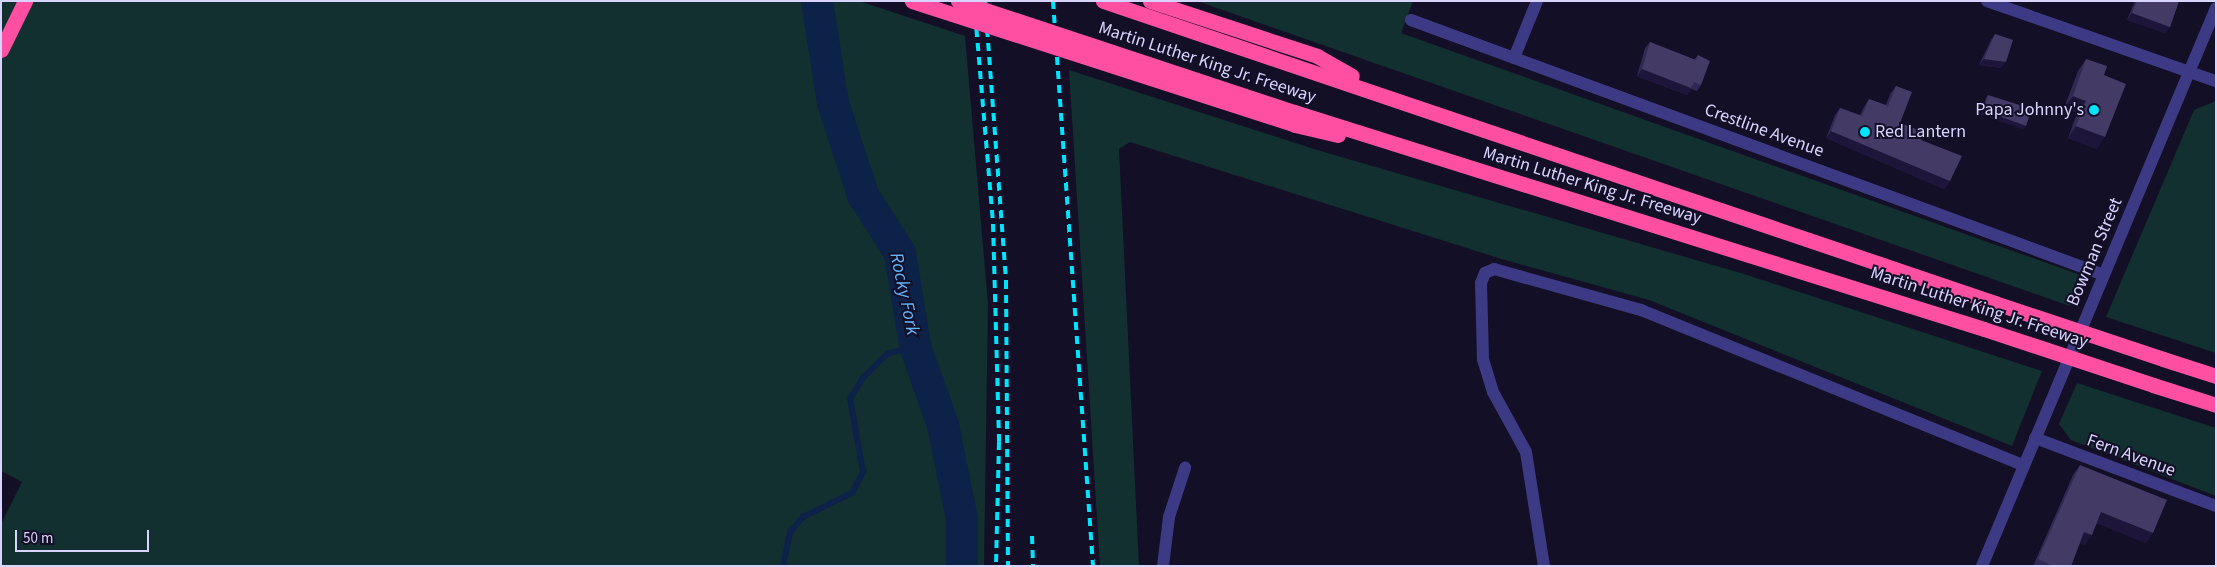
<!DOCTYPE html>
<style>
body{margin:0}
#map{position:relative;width:2217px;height:567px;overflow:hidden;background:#130f26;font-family:"Source Sans 3",sans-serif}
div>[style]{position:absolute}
.green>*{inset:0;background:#12302f}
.stream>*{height:5.5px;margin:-2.75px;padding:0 2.75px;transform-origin:2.75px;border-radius:2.75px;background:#0c2248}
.river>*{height:32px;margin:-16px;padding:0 16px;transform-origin:16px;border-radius:16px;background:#0c2248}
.minor>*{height:12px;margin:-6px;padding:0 6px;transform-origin:6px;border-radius:6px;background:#3d3a85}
.highway>*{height:15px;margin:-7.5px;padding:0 7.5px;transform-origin:7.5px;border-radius:7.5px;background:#ff4fa3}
.rail>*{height:4px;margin-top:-2px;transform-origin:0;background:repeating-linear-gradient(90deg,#00e5ff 0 8px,transparent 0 14px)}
.highway-bridge>*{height:15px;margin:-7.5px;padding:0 7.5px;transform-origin:7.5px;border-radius:7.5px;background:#ff4fa3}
.wall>*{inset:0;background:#312854}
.shaded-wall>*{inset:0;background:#1d163a}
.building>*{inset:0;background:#433a66}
.dots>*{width:14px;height:14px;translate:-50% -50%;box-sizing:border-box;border:2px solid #130f26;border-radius:50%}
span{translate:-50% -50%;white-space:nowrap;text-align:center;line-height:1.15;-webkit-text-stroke:4px #130f26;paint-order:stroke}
.street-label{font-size:18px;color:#d9d4ff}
.poi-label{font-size:18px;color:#d9d4ff}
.right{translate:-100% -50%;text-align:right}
.left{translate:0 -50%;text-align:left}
.water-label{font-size:19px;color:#62b6ff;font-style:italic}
.frame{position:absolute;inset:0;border:2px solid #d9d4ff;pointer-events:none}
.scale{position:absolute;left:15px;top:530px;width:134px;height:22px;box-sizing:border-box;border:2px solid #d9d4ff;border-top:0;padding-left:6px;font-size:15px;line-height:18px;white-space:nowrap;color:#d9d4ff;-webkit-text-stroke:4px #130f26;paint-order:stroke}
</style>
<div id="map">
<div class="green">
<div style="clip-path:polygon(1px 1px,859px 1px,965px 36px,988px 304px,984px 566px,1px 566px,1px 524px,22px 482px,1px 471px)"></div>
<div style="clip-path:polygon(1197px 1px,1413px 1px,1401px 33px,2083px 276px,2070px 306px)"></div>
<div style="clip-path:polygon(1069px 70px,1314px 149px,1744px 274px,2042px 371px,2012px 446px,1649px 300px,1505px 260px,1130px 142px,1119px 149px,1139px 566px,1100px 566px)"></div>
<div style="clip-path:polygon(2216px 101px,2216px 353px,2106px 317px,2194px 110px)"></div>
<div style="clip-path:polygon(2077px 383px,2216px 428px,2216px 496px,2071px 440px,2059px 424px)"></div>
</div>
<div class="stream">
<div style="left:783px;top:566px;width:35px;rotate:-78deg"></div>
<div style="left:790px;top:532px;width:20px;rotate:-49deg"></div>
<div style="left:803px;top:517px;width:55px;rotate:-26.1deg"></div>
<div style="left:852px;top:493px;width:24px;rotate:-62deg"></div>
<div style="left:863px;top:472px;width:74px;rotate:-100.1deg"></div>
<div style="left:850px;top:399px;width:25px;rotate:-58deg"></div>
<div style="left:863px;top:378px;width:34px;rotate:-45deg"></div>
<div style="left:887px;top:354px;width:29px;rotate:-16deg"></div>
</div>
<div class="river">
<div style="left:817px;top:1px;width:103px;rotate:81.1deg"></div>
<div style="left:833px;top:103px;width:97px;rotate:71.9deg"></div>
<div style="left:863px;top:195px;width:69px;rotate:57.5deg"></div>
<div style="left:900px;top:253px;width:94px;rotate:80.8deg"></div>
<div style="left:915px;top:346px;width:84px;rotate:70.5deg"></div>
<div style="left:943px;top:425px;width:96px;rotate:78.6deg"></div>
<div style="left:962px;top:519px;width:47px;rotate:90deg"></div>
</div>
<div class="minor">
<div style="left:1987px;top:1px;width:243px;rotate:19.3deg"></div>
<div style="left:1411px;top:20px;width:738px;rotate:20.2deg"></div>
<div style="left:1514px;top:58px;width:61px;rotate:-68deg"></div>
<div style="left:2035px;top:438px;width:193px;rotate:20.6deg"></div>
<div style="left:1163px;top:566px;width:49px;rotate:-83deg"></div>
<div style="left:1169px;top:517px;width:52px;rotate:-71.9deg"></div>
<div style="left:1544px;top:566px;width:115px;rotate:-99deg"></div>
<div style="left:1526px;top:452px;width:68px;rotate:-118.8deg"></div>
<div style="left:1493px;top:392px;width:34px;rotate:-107deg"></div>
<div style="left:1483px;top:359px;width:76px;rotate:-91.5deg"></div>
<div style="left:1481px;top:283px;width:11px;rotate:-68deg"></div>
<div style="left:1485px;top:273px;width:10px;rotate:-24deg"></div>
<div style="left:1494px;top:269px;width:153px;rotate:15.6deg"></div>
<div style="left:1641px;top:310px;width:412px;rotate:22.1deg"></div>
<div style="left:1982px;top:566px;width:605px;rotate:-67.25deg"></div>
</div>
<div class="highway">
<div style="left:1103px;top:1px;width:942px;rotate:18.7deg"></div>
<div style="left:1150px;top:1px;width:176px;rotate:18.2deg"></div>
<div style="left:1317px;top:56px;width:40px;rotate:29.7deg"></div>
<div style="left:1px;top:50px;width:55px;rotate:-63.9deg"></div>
<div style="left:1294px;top:112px;width:723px;rotate:17.46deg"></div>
<div style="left:1295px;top:125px;width:44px;rotate:13.1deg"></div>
<div style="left:2163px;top:359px;width:56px;rotate:17.8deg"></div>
<div style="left:2153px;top:385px;width:66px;rotate:17.6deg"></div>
</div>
<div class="rail">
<div style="left:974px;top:1px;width:224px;rotate:85.1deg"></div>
<div style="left:993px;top:224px;width:218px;rotate:88.4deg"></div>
<div style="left:999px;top:442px;width:124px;rotate:91.4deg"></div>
<div style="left:985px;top:1px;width:281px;rotate:85.7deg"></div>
<div style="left:1006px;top:281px;width:285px;rotate:89.6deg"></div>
<div style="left:1053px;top:1px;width:566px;rotate:85.95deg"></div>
<div style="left:1032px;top:536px;width:30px;rotate:88deg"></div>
</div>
<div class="highway-bridge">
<div style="left:912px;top:1px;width:403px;rotate:17.9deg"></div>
<div style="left:958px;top:1px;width:354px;rotate:18.3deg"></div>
<div style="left:1995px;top:303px;width:177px;rotate:18.4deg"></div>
<div style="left:1984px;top:329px;width:178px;rotate:18.3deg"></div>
</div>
<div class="wall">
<div style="clip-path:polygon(2135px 1px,2179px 1px,2170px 27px,2165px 33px,2127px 20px)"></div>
<div style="clip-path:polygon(1995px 34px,2001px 68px,1979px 65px,1991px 40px)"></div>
<div style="clip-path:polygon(1650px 42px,1694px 60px,1698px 55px,1701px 85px,1697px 91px,1691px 89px,1687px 95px,1637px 76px,1645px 48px)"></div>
<div style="clip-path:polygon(2086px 59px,2104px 75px,2097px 149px,2068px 138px,2077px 113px,2064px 108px,2078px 71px)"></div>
<div style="clip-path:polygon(1896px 86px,1900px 123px,1921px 140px,1950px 181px,1944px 189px,1826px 138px,1835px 115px,1840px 108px,1860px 115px,1864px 107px,1869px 99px,1886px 105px,1890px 94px)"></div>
<div style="clip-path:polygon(1988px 95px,2023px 129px,1980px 114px,1986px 98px)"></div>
<div style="clip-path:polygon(2080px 465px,2146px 543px,2097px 523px,2085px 545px,2080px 543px,2071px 566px,2033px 566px,2073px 475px)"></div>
</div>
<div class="shaded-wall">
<div style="clip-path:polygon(2132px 13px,2170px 27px,2165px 33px,2127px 20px)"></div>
<div style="clip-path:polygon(1984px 59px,2006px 62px,2001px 68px,1979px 65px)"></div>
<div style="clip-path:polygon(1642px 69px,1691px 88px,1687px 95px,1637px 76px)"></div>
<div style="clip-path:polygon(2073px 96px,2086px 101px,2077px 113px,2064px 108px)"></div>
<div style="clip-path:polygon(1983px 110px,2026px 126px,2023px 129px,1980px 114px)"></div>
<div style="clip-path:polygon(2076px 126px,2105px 137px,2097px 149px,2068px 138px)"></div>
<div style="clip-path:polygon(1831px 131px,1950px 181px,1944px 189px,1826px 138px)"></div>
<div style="clip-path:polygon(2101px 512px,2153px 533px,2146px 543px,2094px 522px)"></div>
<div style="clip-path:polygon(2084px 532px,2092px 535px,2085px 545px,2077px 542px)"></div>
</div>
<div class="building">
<div style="clip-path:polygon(2137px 1px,2179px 1px,2170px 27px,2132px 13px)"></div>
<div style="clip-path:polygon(1995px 34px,2013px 40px,2006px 62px,1984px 59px)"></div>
<div style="clip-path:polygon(1650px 42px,1696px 60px,1698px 55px,1710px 61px,1701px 85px,1694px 82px,1691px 88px,1642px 69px)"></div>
<div style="clip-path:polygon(2086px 59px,2107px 66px,2104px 75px,2126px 84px,2105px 137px,2076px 126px,2086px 101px,2073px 96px)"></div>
<div style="clip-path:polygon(1896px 86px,1912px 92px,1900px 123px,1924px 132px,1921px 140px,1962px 156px,1950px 181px,1831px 131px,1840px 108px,1862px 116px,1869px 99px,1888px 106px)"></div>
<div style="clip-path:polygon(1988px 95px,2032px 109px,2026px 126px,1983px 110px)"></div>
<div style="clip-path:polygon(2080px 465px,2167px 500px,2153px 533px,2101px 512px,2092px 535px,2084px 532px,2071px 566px,2053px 566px,2038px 559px)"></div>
</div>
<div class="dots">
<div style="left:2094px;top:110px;background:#00e5ff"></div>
<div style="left:1865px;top:132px;background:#00e5ff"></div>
</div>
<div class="street-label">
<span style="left:1207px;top:63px;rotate:18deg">Martin Luther King Jr. Freeway</span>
<span style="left:1764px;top:131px;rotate:20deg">Crestline Avenue</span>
<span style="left:1592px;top:186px;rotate:17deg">Martin Luther King Jr. Freeway</span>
<span style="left:2095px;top:252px;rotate:-67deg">Bowman Street</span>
<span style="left:1979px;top:308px;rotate:18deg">Martin Luther King Jr. Freeway</span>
<span style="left:2131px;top:456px;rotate:20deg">Fern Avenue</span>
</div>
<div class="poi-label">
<span class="right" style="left:2084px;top:110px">Papa Johnny's</span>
<span class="left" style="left:1875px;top:132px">Red Lantern</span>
</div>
<div class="water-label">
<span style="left:904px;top:294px;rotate:78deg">Rocky Fork</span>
</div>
<div class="frame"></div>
<div class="scale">50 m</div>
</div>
